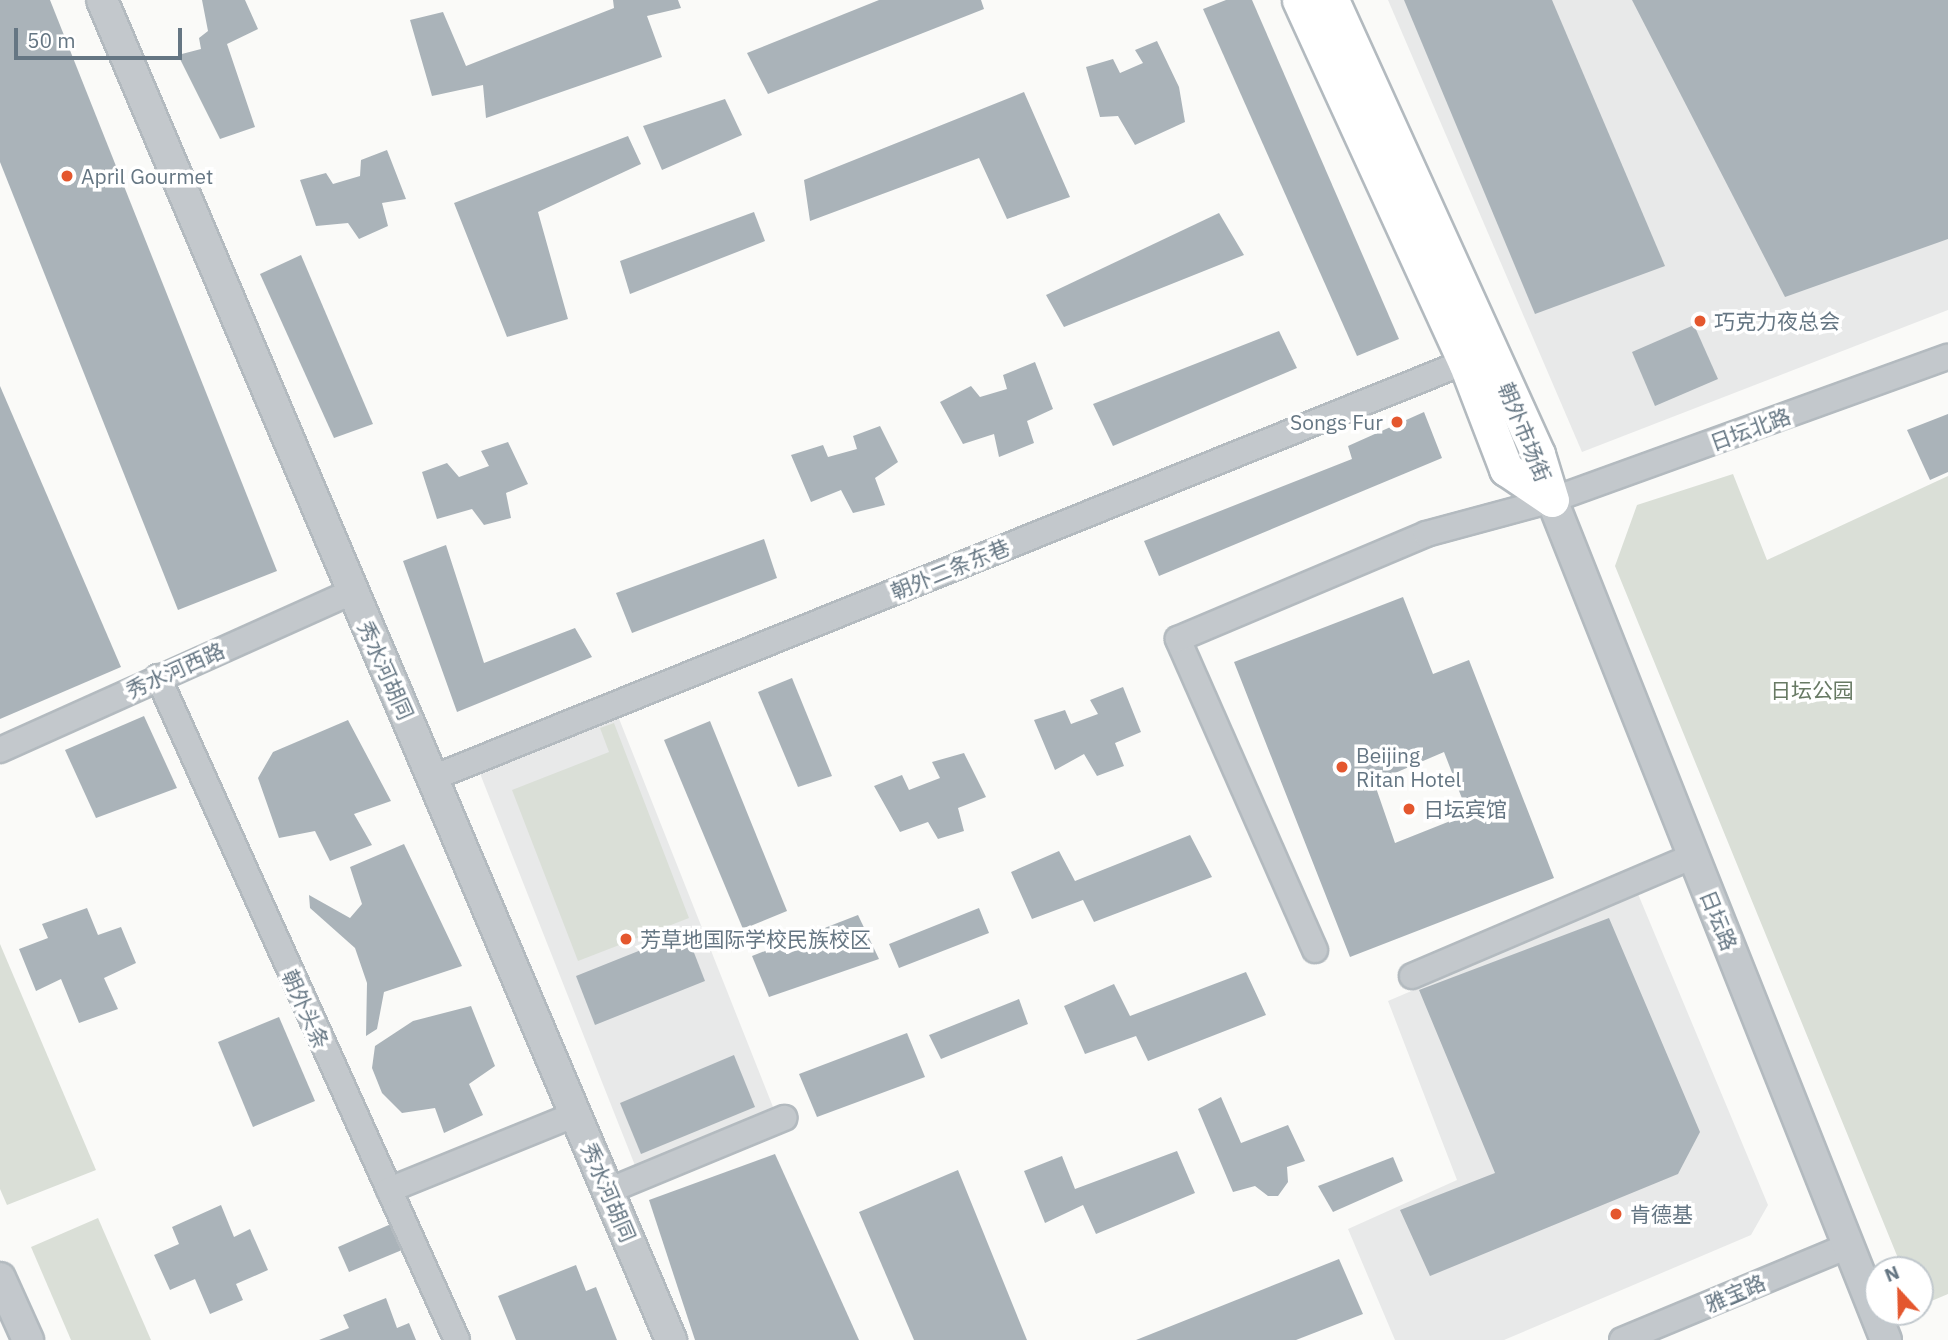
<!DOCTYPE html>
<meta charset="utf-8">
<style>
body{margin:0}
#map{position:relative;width:1948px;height:1340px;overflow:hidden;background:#fafaf8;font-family:"IBM Plex Sans","Noto Sans SC",sans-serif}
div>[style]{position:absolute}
.built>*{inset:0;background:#e8e9e9}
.green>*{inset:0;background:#dadfd7}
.building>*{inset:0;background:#aab3b9}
.roads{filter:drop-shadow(2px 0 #b3babf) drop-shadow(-2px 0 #b3babf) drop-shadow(0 2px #b3babf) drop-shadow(0 -2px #b3babf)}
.minor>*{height:24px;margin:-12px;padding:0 12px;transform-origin:12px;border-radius:12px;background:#c3c8cc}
.tertiary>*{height:30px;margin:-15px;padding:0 15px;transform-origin:15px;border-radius:15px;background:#c3c8cc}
.secondary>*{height:33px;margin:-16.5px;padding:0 16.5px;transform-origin:16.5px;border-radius:16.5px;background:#fff}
.dots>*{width:19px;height:19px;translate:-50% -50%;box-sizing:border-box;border:4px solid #fff;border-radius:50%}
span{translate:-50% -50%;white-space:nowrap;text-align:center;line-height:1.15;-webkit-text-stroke:7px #fff;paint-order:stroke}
.poi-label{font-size:21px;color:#657683}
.left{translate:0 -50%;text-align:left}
.right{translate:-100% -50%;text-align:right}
.street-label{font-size:21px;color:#657683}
.park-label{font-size:21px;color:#687a64}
.north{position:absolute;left:1864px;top:1256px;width:70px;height:70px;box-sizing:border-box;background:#fff;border:2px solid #c1c8cd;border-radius:50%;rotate:338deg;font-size:19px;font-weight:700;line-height:28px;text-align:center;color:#657683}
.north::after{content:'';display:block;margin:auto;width:24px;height:32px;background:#e4572e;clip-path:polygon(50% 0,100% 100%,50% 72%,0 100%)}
.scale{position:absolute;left:14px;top:28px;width:168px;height:32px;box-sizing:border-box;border:4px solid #657683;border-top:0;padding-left:9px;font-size:21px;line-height:24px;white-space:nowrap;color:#657683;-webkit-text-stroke:5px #fff;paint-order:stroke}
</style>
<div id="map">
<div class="built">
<div style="clip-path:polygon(1388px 0,1948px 0,1948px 310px,1582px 452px)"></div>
<div style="clip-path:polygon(616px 711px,775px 1112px,636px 1168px,477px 766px)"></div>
<div style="clip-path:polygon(1638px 894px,1768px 1205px,1751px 1235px,1504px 1340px,1395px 1340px,1348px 1229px,1457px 1180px,1388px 1001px)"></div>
</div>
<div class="green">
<div style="clip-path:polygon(1733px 474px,1767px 560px,1948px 476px,1948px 1294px,1922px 1305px,1920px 1270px,1903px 1270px,1900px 1263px,1615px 566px,1637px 505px)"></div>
<div style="clip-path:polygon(614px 723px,689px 918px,578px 961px,512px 790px,609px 752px,600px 728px)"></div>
<div style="clip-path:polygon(0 944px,96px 1170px,7px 1205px,0 1189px)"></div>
<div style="clip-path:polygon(98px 1218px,151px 1340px,71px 1340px,31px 1247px)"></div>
</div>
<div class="building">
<div style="clip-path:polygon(0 0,50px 0,277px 571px,178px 610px,0 162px)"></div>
<div style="clip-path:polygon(202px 0,245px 0,258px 29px,227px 44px,255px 127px,220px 139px,178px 55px,201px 49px,199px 38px,208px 31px)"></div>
<div style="clip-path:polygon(613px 0,678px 0,681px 8px,647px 16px,662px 57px,486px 118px,483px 85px,432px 96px,410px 20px,443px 12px,466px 66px,614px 8px)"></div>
<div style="clip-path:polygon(879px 0,981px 0,984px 9px,768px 94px,747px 53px)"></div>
<div style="clip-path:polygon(1226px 0,1252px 0,1399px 339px,1357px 356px,1203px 9px)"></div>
<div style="clip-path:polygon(1404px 0,1552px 0,1665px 266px,1535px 314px)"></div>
<div style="clip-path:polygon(1632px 0,1948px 0,1948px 239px,1785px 297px)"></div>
<div style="clip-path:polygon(1157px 41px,1179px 87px,1185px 122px,1135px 145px,1118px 116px,1100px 117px,1086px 67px,1113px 59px,1120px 73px,1143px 63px,1135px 50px)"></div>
<div style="clip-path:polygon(1024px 92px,1070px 197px,1007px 219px,979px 158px,810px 221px,804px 180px)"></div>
<div style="clip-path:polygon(725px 99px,742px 135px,662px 170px,643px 126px)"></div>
<div style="clip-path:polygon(628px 136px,641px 164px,538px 212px,568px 319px,507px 337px,454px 203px)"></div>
<div style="clip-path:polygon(387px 150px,406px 199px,382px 203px,388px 226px,359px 239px,348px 223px,316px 226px,300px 180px,326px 173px,333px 184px,360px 176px,361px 160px)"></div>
<div style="clip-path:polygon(754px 212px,765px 241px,630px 294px,620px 261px)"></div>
<div style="clip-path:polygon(1219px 213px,1244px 255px,1064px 327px,1046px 295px)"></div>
<div style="clip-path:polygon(301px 255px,373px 424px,334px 438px,260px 274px)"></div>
<div style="clip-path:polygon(1694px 325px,1718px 379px,1655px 406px,1632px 352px)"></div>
<div style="clip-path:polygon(1279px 331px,1297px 368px,1113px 446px,1093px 404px)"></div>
<div style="clip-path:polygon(1035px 362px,1053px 409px,1027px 421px,1034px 443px,999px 457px,994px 434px,963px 444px,940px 402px,971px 386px,980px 397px,1007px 389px,1003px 375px)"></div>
<div style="clip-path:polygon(0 386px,121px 667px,0 719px)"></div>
<div style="clip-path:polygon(1424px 412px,1442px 458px,1159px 576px,1144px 541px,1352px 459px,1348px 446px)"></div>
<div style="clip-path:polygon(1948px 414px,1948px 472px,1930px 480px,1907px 430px)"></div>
<div style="clip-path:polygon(880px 426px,898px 462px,875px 478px,885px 505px,853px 513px,841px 490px,811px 502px,791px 455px,823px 445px,828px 457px,857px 449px,853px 436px)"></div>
<div style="clip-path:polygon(508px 442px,528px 484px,506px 493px,511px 518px,484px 525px,472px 509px,437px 519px,422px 472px,447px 463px,459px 477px,489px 466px,481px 451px)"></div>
<div style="clip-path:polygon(764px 539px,777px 578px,632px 633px,616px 593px)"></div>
<div style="clip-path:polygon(446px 545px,484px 663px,575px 628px,592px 657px,457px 712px,403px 561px)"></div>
<div style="clip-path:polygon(evenodd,1403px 597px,1433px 674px,1469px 660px,1554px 878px,1350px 957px,1234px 662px,1403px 597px,1444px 752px,1468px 814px,1395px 843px,1374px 782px,1444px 752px)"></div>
<div style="clip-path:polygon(792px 678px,832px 776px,798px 787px,758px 692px)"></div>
<div style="clip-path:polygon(1123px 687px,1141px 732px,1115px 743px,1124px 766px,1097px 776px,1084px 754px,1055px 770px,1034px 720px,1065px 710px,1071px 724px,1098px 714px,1090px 700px)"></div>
<div style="clip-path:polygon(144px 716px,177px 788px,96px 818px,65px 750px)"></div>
<div style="clip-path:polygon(348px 720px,391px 801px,354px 814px,372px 845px,330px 861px,315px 831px,279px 838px,258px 778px,273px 752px)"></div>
<div style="clip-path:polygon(710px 721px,787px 911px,743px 929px,664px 740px)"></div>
<div style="clip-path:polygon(964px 753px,986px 797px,958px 808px,964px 831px,938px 839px,928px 822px,900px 832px,874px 786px,902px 775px,909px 790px,940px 778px,932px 762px)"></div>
<div style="clip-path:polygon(1190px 835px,1212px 877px,1094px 922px,1083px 900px,1032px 919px,1011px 872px,1059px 851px,1075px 881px)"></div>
<div style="clip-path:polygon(404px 844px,462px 966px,384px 992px,377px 1029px,366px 1036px,367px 983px,355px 948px,310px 908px,309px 895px,350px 918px,362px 904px,350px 867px)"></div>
<div style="clip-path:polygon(87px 908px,98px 935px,121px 927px,136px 963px,104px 978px,118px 1009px,79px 1023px,61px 979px,36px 991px,19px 949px,48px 938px,42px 924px)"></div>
<div style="clip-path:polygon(979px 908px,989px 933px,899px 968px,889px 944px)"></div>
<div style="clip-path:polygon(858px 915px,879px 959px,769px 997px,752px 956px)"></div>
<div style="clip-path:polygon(1609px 918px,1700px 1132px,1678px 1174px,1430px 1276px,1400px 1210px,1495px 1173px,1419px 990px)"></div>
<div style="clip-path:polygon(686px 932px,705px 981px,595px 1025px,576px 976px)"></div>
<div style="clip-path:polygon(1246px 972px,1266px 1015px,1148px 1061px,1136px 1036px,1085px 1054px,1064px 1006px,1114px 984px,1130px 1016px)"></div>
<div style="clip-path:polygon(1019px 999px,1028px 1024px,941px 1059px,929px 1035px)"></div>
<div style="clip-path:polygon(471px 1006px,495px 1066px,469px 1084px,483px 1115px,444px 1133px,435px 1108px,402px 1113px,382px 1093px,372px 1068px,375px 1046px,413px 1021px)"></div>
<div style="clip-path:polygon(279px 1017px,315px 1101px,253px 1127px,218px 1042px)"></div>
<div style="clip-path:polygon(907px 1033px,925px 1077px,817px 1117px,799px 1074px)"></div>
<div style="clip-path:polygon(734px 1055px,755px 1107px,641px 1154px,620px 1103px)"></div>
<div style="clip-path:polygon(1221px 1097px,1241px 1143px,1288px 1125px,1305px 1161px,1287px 1167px,1288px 1182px,1278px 1196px,1268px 1196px,1255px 1186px,1233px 1192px,1198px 1109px)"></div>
<div style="clip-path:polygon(1177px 1151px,1195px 1193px,1096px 1234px,1083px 1205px,1045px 1223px,1024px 1171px,1062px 1156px,1075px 1189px)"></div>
<div style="clip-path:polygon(775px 1154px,859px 1340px,695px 1340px,649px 1200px)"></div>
<div style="clip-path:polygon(1393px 1157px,1403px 1181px,1333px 1212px,1318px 1186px)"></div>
<div style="clip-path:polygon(958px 1170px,1027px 1340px,914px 1340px,859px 1212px)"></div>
<div style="clip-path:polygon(221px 1205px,234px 1237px,250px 1229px,268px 1270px,236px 1284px,243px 1300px,210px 1314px,195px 1279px,170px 1290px,154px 1255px,179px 1244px,172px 1227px)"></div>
<div style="clip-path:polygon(391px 1224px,402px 1250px,349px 1272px,338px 1247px)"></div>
<div style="clip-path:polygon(1339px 1259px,1363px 1314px,1296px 1340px,1136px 1340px)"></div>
<div style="clip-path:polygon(576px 1265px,586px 1291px,596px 1287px,617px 1340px,516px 1340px,498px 1296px)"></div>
<div style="clip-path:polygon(386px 1298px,397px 1328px,409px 1323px,416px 1340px,319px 1340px,349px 1328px,343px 1315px)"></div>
</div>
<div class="roads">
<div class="minor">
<div style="left:158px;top:677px;width:727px;rotate:65.73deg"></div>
<div style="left:0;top:750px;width:385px;rotate:-24.2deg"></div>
<div style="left:435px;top:777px;width:1110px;rotate:-21.95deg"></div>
<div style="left:1315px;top:950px;width:340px;rotate:-113.8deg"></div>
<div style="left:1178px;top:639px;width:269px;rotate:-22.9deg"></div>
<div style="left:1426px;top:534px;width:131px;rotate:-15.1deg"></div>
<div style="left:1552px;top:500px;width:421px;rotate:-19.9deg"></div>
<div style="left:1412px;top:976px;width:306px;rotate:-23.1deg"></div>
<div style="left:389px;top:1190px;width:202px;rotate:-22.1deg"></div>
<div style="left:608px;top:1191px;width:191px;rotate:-22.5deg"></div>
<div style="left:1622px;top:1340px;width:245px;rotate:-22.6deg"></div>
</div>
<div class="tertiary">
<div style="left:102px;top:0;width:1456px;rotate:66.99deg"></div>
<div style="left:1552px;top:500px;width:904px;rotate:68.32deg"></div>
<div style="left:0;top:1278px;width:68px;rotate:65.7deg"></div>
</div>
<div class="secondary">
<div style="left:1299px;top:0;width:398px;rotate:65.4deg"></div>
<div style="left:1465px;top:362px;width:115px;rotate:69deg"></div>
<div style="left:1506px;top:469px;width:55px;rotate:34deg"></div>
<div style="left:1332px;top:0;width:499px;rotate:65.6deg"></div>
<div style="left:1538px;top:454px;width:48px;rotate:73.1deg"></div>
</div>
</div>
<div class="dots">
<div style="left:67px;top:176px;background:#e4572e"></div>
<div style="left:1700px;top:321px;background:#e4572e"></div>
<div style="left:1397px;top:422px;background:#e4572e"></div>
<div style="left:1342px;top:767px;background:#e4572e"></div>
<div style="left:1409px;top:809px;background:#e4572e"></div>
<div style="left:626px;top:939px;background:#e4572e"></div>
<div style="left:1616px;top:1214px;background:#e4572e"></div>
</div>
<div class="poi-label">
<span class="left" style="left:81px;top:176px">April Gourmet</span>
<span class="left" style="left:1714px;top:321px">巧克力夜总会</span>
<span class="right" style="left:1383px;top:422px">Songs Fur</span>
<span class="left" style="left:1356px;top:767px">Beijing<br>Ritan Hotel</span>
<span class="left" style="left:1423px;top:809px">日坛宾馆</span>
<span class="left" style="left:640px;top:939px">芳草地国际学校民族校区</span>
<span class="left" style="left:1630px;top:1214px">肯德基</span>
</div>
<div class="street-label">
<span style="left:1750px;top:429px;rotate:-20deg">日坛北路</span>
<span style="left:1525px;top:432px;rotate:68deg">朝外市场街</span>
<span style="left:950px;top:569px;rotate:-22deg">朝外二条东巷</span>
<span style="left:175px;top:670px;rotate:-24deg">秀水河西路</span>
<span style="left:386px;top:670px;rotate:66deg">秀水河胡同</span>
<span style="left:1719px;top:920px;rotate:68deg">日坛路</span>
<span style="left:306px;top:1009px;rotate:66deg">朝外头条</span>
<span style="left:609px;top:1192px;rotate:67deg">秀水河胡同</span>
<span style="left:1735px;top:1293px;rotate:-23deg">雅宝路</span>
</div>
<div class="park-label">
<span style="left:1812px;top:690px">日坛公园</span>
</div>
<div class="north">N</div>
<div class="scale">50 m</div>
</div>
